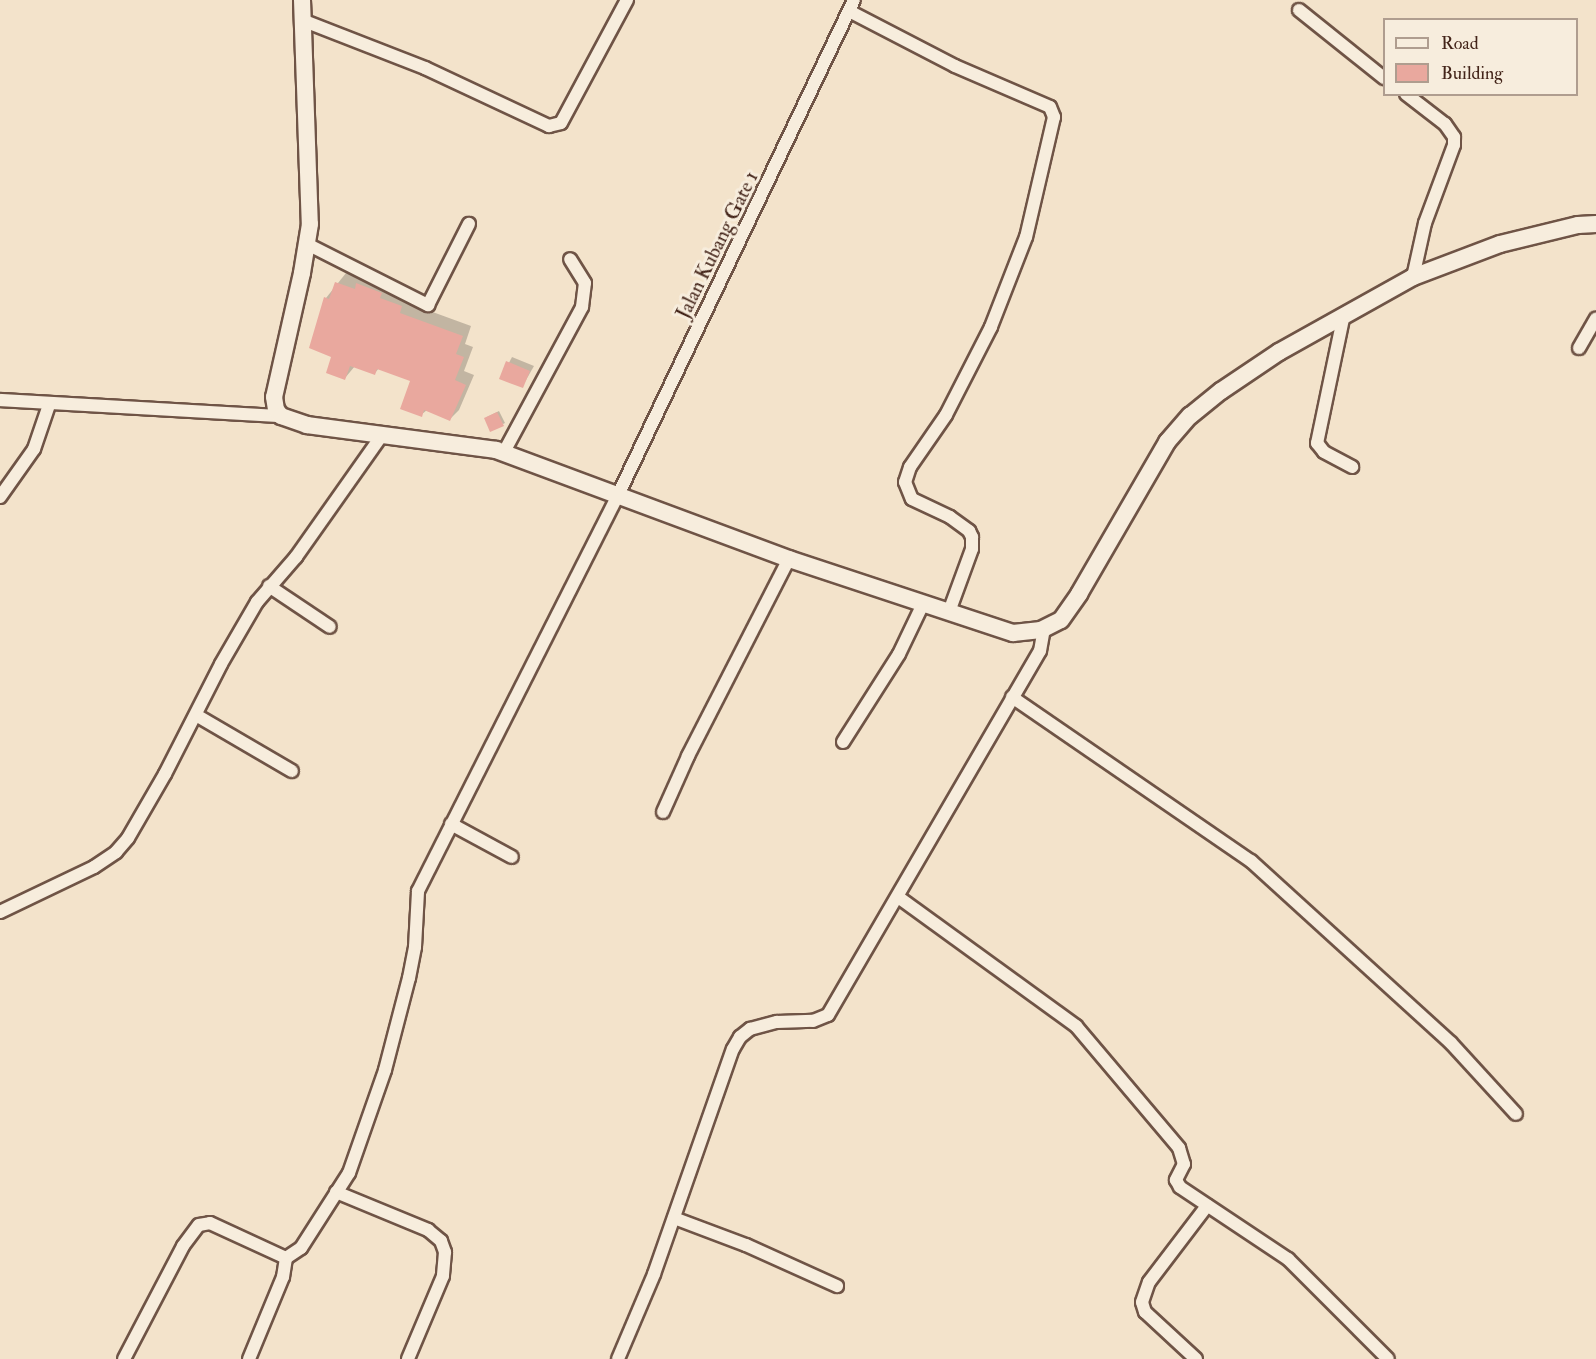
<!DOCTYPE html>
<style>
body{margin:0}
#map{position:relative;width:1596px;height:1359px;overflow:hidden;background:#f3e3cb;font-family:"IM FELL Double Pica",serif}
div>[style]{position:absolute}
.shadow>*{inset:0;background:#0003}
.building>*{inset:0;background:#e9a89e}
.roads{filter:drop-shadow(2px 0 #6f5446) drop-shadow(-2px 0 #6f5446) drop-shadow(0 2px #6f5446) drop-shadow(0 -2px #6f5446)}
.street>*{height:12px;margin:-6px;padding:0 6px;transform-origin:6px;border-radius:6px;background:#f7eddd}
.secondary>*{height:16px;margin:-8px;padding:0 8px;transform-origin:8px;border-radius:8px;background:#f7eddd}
span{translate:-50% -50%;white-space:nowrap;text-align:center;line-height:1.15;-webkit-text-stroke:6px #f7eddd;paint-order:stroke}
.street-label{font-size:20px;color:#432419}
.legend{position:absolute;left:1383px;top:18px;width:195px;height:78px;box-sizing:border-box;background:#f7eddd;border:2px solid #af9d8f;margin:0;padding:8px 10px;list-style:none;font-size:18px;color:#432419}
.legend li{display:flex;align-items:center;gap:12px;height:30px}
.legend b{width:30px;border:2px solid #af9d8f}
</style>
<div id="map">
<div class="shadow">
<div style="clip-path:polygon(346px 273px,363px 279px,367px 275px,410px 297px,408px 303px,471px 326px,465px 344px,473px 347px,464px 371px,474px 375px,459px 410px,450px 419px,427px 410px,421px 415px,412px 380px,379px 368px,375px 373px,355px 366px,345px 378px,333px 356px,311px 348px,326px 298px)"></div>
<div style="clip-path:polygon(512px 357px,534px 366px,522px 387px,501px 378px)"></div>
<div style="clip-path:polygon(499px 411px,505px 423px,503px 424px,487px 417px)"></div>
</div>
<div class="building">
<div style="clip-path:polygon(335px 282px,355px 289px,356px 283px,382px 293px,380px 298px,402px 306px,400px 313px,463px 336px,456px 354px,464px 357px,455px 380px,466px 385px,450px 421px,424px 410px,422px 417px,400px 409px,410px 381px,377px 369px,375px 375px,350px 366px,345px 380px,326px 373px,331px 357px,309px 348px,324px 297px,329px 299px)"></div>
<div style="clip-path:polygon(506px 361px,530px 371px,523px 388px,499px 379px)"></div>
<div style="clip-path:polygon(497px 412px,504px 426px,490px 432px,484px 418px)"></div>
</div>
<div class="roads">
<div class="street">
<div style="left:1299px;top:10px;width:109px;rotate:38.7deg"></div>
<div style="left:849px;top:11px;width:119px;rotate:27.4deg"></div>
<div style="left:955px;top:66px;width:103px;rotate:23.3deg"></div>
<div style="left:1050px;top:107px;width:11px;rotate:68deg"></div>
<div style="left:1054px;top:117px;width:123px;rotate:103.1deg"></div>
<div style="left:1026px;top:237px;width:97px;rotate:111.3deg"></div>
<div style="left:991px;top:327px;width:99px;rotate:117.1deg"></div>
<div style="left:946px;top:415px;width:63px;rotate:124.7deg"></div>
<div style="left:910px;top:467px;width:16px;rotate:108deg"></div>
<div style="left:905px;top:482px;width:18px;rotate:68deg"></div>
<div style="left:912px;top:499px;width:42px;rotate:25.3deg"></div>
<div style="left:950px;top:517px;width:24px;rotate:36deg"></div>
<div style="left:969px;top:531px;width:7px;rotate:63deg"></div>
<div style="left:972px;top:537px;width:12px;rotate:90deg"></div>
<div style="left:972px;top:549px;width:67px;rotate:110.1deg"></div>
<div style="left:302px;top:20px;width:132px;rotate:21.3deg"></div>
<div style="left:425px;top:68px;width:137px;rotate:25.1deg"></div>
<div style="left:549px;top:126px;width:12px;rotate:-14deg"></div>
<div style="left:561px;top:123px;width:140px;rotate:-61.8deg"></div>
<div style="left:1406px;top:94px;width:49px;rotate:37.6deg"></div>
<div style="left:1445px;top:124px;width:16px;rotate:55deg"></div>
<div style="left:1454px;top:137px;width:8px;rotate:90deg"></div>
<div style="left:1454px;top:145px;width:83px;rotate:110.4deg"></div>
<div style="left:1425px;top:223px;width:55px;rotate:102.5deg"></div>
<div style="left:307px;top:244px;width:136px;rotate:26.8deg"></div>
<div style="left:428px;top:305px;width:91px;rotate:-63.2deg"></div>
<div style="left:1344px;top:314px;width:132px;rotate:101.8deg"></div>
<div style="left:1317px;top:443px;width:11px;rotate:52deg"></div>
<div style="left:1324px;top:452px;width:32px;rotate:28deg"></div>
<div style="left:1579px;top:348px;width:34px;rotate:-60deg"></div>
<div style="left:0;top:400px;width:281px;rotate:3.3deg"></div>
<div style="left:504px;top:452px;width:165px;rotate:-61.7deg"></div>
<div style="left:582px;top:307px;width:24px;rotate:-83deg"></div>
<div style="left:585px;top:283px;width:28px;rotate:-122deg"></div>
<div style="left:0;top:497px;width:59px;rotate:-54.7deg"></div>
<div style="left:34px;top:449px;width:46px;rotate:-71.2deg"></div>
<div style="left:269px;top:586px;width:73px;rotate:33.9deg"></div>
<div style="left:1012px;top:697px;width:290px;rotate:34.5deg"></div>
<div style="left:1251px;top:861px;width:270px;rotate:42.3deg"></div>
<div style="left:1451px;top:1043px;width:96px;rotate:47.5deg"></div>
<div style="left:196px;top:715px;width:111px;rotate:30.3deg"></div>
<div style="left:843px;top:742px;width:104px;rotate:-57.5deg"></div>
<div style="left:899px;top:654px;width:55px;rotate:-64.4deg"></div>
<div style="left:663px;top:812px;width:61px;rotate:-65.9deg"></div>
<div style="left:688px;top:756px;width:221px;rotate:-62.9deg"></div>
<div style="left:451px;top:824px;width:69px;rotate:28.4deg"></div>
<div style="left:898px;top:897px;width:220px;rotate:35.9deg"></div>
<div style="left:1076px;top:1026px;width:160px;rotate:49.8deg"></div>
<div style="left:1179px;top:1148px;width:17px;rotate:73deg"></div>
<div style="left:1184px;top:1164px;width:18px;rotate:117deg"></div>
<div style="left:1176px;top:1180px;width:8px;rotate:60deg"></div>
<div style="left:1180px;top:1187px;width:130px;rotate:33.7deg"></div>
<div style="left:1288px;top:1259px;width:141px;rotate:45deg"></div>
<div style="left:0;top:912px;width:104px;rotate:-25.6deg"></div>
<div style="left:94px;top:867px;width:27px;rotate:-34deg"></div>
<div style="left:116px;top:852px;width:18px;rotate:-49deg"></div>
<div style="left:128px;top:838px;width:74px;rotate:-60deg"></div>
<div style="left:165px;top:774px;width:123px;rotate:-63deg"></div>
<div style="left:221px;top:664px;width:72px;rotate:-59.9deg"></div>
<div style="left:257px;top:602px;width:60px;rotate:-49.1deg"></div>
<div style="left:296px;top:557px;width:149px;rotate:-54.8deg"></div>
<div style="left:336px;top:1192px;width:100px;rotate:22.4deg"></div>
<div style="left:428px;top:1230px;width:17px;rotate:40deg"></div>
<div style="left:441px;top:1241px;width:12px;rotate:70deg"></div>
<div style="left:445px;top:1252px;width:24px;rotate:95deg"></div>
<div style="left:443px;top:1276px;width:90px;rotate:112.9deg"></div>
<div style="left:674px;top:1218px;width:77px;rotate:20.6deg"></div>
<div style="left:746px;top:1245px;width:100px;rotate:24.3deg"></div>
<div style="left:124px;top:1359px;width:127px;rotate:-62.4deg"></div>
<div style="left:183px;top:1246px;width:26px;rotate:-53deg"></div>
<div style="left:199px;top:1225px;width:11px;rotate:-10deg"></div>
<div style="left:210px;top:1223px;width:84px;rotate:24.7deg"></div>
<div style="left:286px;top:1258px;width:18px;rotate:-34deg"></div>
<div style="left:301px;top:1248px;width:89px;rotate:-57.4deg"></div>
<div style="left:349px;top:1173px;width:109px;rotate:-70.7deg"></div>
<div style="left:385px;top:1070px;width:95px;rotate:-75.4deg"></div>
<div style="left:409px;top:978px;width:32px;rotate:-79deg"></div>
<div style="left:415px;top:947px;width:56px;rotate:-86.9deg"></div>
<div style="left:418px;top:891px;width:444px;rotate:-63.2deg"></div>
<div style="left:618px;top:495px;width:548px;rotate:-64.51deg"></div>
<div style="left:249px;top:1359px;width:89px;rotate:-67.5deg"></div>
<div style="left:283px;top:1277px;width:19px;rotate:-81deg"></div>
<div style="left:618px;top:1359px;width:92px;rotate:-67deg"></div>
<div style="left:654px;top:1274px;width:238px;rotate:-70.7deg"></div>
<div style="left:733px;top:1049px;width:14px;rotate:-60deg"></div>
<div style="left:740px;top:1037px;width:13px;rotate:-39deg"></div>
<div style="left:750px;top:1029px;width:28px;rotate:-15deg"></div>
<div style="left:777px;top:1022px;width:36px;rotate:-2deg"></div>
<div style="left:813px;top:1021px;width:16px;rotate:-22deg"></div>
<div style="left:828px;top:1015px;width:421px;rotate:-59.8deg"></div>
<div style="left:1040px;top:651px;width:22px;rotate:-80deg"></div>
<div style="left:1196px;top:1359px;width:69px;rotate:-137.3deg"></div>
<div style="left:1145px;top:1312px;width:10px;rotate:-107deg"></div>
<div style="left:1142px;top:1302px;width:21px;rotate:-71deg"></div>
<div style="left:1149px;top:1282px;width:96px;rotate:-52.7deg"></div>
</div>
<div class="secondary">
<div style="left:302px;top:0;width:224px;rotate:88deg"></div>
<div style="left:310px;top:224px;width:50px;rotate:99.3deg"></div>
<div style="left:302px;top:273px;width:127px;rotate:102.7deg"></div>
<div style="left:274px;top:397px;width:13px;rotate:81deg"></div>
<div style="left:276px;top:410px;width:8px;rotate:50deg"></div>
<div style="left:281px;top:416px;width:28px;rotate:19deg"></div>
<div style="left:307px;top:425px;width:191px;rotate:7.5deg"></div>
<div style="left:496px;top:450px;width:313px;rotate:20.4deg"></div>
<div style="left:789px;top:559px;width:236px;rotate:18.3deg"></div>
<div style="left:1013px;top:633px;width:28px;rotate:-6deg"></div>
<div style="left:1041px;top:630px;width:22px;rotate:-27deg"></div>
<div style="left:1061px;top:620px;width:32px;rotate:-55deg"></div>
<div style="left:1079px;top:594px;width:176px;rotate:-59.9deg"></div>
<div style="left:1167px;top:442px;width:35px;rotate:-49deg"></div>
<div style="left:1190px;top:416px;width:40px;rotate:-39deg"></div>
<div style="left:1221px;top:391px;width:70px;rotate:-33.9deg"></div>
<div style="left:1279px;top:352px;width:154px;rotate:-29.2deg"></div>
<div style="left:1413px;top:277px;width:93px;rotate:-20.8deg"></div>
<div style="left:1500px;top:244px;width:80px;rotate:-13.7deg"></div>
<div style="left:1578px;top:225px;width:18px;rotate:-3deg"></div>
</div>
</div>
<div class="street-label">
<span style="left:717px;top:245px;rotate:-64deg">Jalan Kubang Gate 1</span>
</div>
<ul class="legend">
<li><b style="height:8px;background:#f7eddd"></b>Road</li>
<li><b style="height:16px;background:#e9a89e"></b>Building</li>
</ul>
</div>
